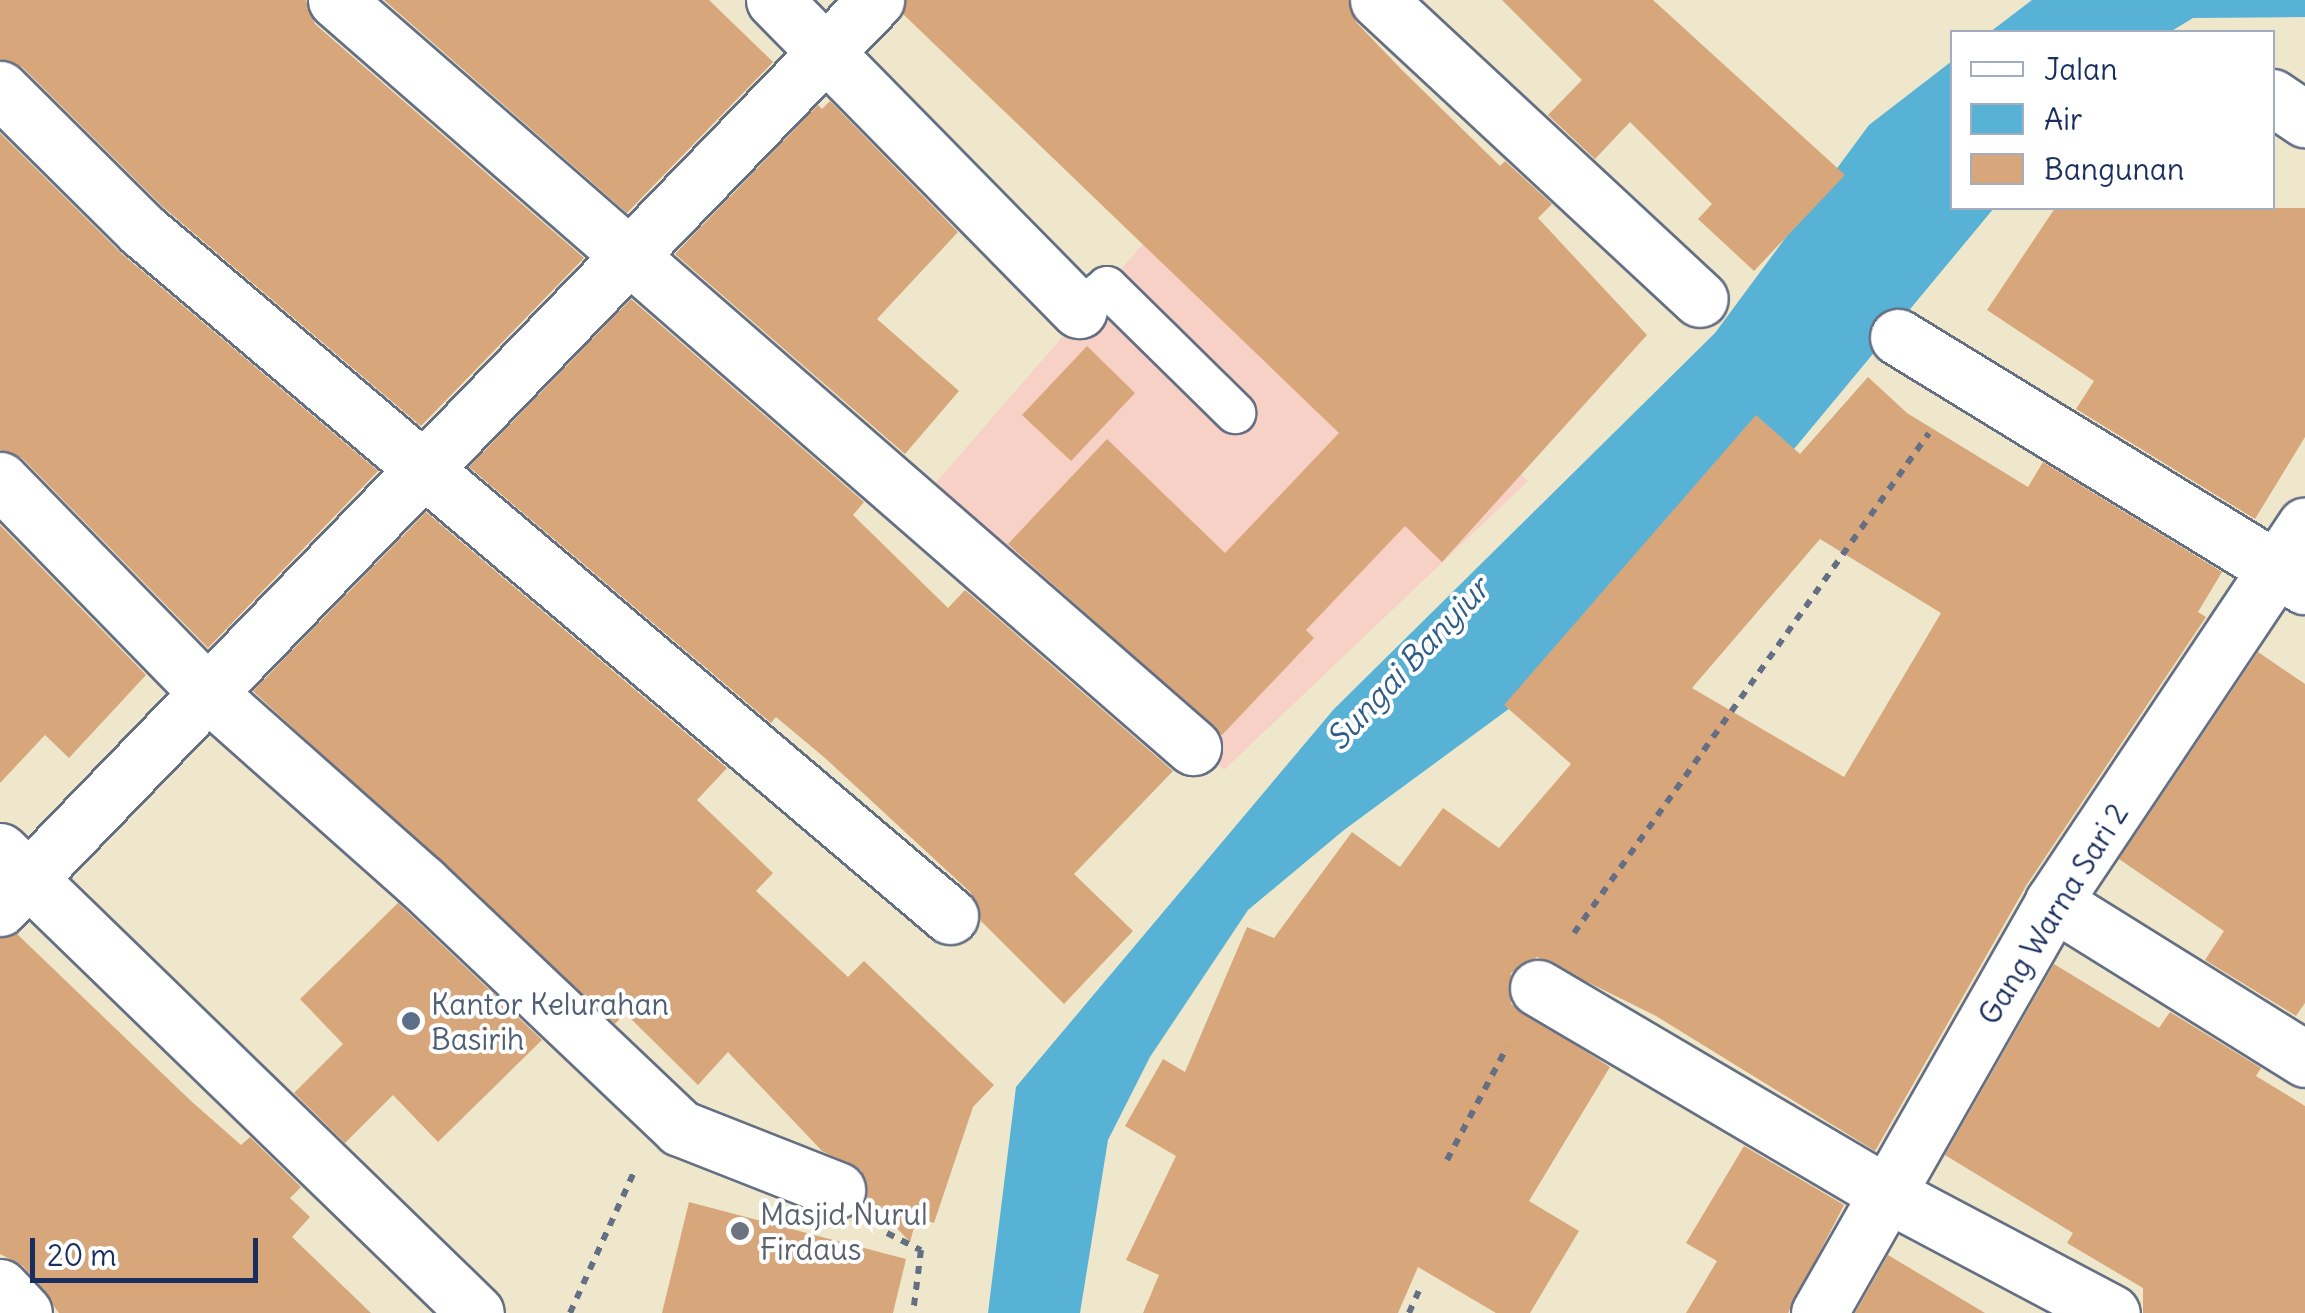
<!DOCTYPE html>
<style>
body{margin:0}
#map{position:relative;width:2305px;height:1313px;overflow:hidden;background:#eee7cb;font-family:Delius,sans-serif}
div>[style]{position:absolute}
.built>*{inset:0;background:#f7d1c6}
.water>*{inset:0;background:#57b2d5}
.building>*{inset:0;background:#d7a77b}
.path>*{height:6px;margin-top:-3px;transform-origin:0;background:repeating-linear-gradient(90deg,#656f84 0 8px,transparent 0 16px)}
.roads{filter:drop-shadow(2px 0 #656f84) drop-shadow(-2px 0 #656f84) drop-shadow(0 2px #656f84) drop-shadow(0 -2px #656f84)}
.service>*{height:40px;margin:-20px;padding:0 20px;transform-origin:20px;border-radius:20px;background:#fff}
.minor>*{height:55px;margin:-27.5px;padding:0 27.5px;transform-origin:27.5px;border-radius:27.5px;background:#fff}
.tertiary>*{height:55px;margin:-27.5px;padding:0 27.5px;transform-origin:27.5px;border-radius:27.5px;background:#fff}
.dots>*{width:28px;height:28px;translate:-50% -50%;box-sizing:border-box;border:5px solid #fff;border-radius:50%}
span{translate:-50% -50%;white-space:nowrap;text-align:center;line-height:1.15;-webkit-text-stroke:8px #fff;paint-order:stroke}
.street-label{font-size:30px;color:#1b2f5e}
.service-label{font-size:30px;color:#4e5e75}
.left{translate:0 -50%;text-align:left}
.worship-label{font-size:30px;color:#5b616d}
.water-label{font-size:32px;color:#305d88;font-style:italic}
.legend{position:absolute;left:1950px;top:30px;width:325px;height:180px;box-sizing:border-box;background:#fff;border:2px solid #a4acbf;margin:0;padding:12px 18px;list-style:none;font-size:30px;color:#1b2f5e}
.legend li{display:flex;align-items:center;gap:20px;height:50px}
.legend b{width:50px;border:2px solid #a4acbf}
.scale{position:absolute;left:30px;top:1238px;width:228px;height:45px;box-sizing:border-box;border:5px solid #1b2f5e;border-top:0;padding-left:12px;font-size:30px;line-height:35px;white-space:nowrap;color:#1b2f5e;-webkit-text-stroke:8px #fff;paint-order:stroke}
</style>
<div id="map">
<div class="built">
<div style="clip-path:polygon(1228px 146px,1464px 426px,1528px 481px,1224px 770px,926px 494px)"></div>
</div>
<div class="water">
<div style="clip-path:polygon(2032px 0,2305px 0,2305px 17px,2193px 18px,2170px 32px,1990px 32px)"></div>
<div style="clip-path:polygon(1952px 61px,1952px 208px,1994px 208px,1687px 578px,1344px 830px,1248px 910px,1150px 1057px,1108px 1140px,1080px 1313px,988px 1313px,1016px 1087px,1334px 709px,1715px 333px,1869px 125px)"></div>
</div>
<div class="building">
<div style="clip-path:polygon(0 0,306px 0,315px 24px,584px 258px,421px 426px,163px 207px,22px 67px,0 59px)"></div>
<div style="clip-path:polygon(384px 0,709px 0,773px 62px,627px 213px)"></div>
<div style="clip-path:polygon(906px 0,1348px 0,1356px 22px,1402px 70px,1500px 166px,1505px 161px,1552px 204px,1538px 218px,1647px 335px,1442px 562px,1405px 526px,1306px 630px,1314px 638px,1222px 735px,1008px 544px,1107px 439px,1225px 553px,1339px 433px,903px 14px)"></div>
<div style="clip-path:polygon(1502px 0,1653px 0,1845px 175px,1754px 271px,1698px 219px,1712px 204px,1630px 122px,1595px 159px,1548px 115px,1582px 80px)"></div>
<div style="clip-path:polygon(830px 101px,958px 232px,877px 319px,959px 391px,905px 454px,675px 254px,818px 105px,822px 109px)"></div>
<div style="clip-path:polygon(0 133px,122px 254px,378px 471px,208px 648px,22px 458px,0 450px)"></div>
<div style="clip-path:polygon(2055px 208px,2305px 208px,2305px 437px,2255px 519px,2076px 409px,2094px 381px,1987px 310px)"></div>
<div style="clip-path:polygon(631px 299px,864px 502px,853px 515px,948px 608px,965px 590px,1173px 771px,1074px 874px,1133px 931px,1064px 1004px,981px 921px,970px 892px,825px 758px,776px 717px,771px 723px,469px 467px)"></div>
<div style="clip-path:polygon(1087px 346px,1135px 393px,1071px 461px,1022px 415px)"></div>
<div style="clip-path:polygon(evenodd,1868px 377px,1907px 413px,2028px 487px,2043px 462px,2222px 572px,2198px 612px,2206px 617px,2026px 886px,1875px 1151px,1656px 1016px,1537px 957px,1511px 973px,1511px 1004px,1610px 1067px,1529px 1201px,1579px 1231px,1530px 1313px,1496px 1313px,1418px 1267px,1398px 1313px,1143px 1313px,1159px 1275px,1126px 1260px,1176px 1156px,1125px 1126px,1163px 1059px,1185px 1072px,1247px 927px,1274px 938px,1352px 832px,1400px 867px,1443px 808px,1499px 848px,1571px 764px,1504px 705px,1756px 415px,1800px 454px,1868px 377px,1820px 539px,1941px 613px,1844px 777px,1692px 688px,1820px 539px)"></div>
<div style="clip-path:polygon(426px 512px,727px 768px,697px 800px,773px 873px,756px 891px,848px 977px,864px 961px,994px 1085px,973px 1107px,934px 1223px,917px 1217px,910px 1242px,867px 1197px,861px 1170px,822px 1151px,728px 1052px,698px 1085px,625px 1013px,615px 1024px,253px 691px)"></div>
<div style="clip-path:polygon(0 525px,146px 675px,69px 758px,45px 735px,0 783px)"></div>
<div style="clip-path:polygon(2258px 652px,2305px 684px,2305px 1003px,2296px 1016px,2205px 960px,2224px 931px,2119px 859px)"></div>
<div style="clip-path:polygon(398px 903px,542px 1040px,438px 1142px,393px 1095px,345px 1143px,294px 1093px,343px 1044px,300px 999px)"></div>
<div style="clip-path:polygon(16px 933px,191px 1101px,241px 1145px,250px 1137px,301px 1187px,290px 1198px,310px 1217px,292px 1237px,371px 1313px,59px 1313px,23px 1266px,0 1254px,0 938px)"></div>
<div style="clip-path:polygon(2054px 964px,2159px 1028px,2170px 1012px,2261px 1068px,2256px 1076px,2305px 1106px,2305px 1313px,2143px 1313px,2143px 1288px,2067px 1243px,2073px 1233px,1945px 1155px)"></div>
<div style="clip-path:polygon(1744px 1146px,1844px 1205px,1788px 1313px,1686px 1313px,1717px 1261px,1686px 1243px)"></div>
<div style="clip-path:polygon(689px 1202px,906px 1259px,893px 1313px,662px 1313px)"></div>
<div style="clip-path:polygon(1888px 1255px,1985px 1313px,1855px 1313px)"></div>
</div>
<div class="path">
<div style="left:1574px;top:933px;width:613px;rotate:-54.63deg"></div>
<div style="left:1447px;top:1160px;width:128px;rotate:-62deg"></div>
<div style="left:887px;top:1233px;width:38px;rotate:27deg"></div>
<div style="left:921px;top:1250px;width:64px;rotate:97.2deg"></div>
<div style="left:570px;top:1313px;width:153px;rotate:-65.6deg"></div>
<div style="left:1409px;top:1313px;width:24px;rotate:-66deg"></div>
</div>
<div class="roads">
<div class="service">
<div style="left:1079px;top:310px;width:36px;rotate:-39deg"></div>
<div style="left:1107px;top:287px;width:180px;rotate:44.5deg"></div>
</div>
<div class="minor">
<div style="left:336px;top:0;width:1137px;rotate:41.08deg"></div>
<div style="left:774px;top:0;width:435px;rotate:45.5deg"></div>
<div style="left:1378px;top:0;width:439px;rotate:42.9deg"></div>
<div style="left:0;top:89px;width:200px;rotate:44.8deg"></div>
<div style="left:142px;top:230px;width:1060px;rotate:40.33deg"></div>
<div style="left:2272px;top:97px;width:40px;rotate:34deg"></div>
<div style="left:1898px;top:337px;width:477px;rotate:31.5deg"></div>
<div style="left:0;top:480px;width:298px;rotate:45.7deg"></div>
<div style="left:208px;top:693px;width:286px;rotate:41.6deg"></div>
<div style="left:422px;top:883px;width:356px;rotate:43.5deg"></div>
<div style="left:680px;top:1128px;width:169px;rotate:21.5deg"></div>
<div style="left:2053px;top:902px;width:297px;rotate:31.9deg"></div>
<div style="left:0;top:908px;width:1262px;rotate:-46.03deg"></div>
<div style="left:1538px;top:988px;width:407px;rotate:30.5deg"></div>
<div style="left:1889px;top:1195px;width:252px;rotate:27.9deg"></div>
<div style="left:0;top:1287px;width:35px;rotate:47deg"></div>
<div style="left:1819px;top:1313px;width:473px;rotate:-60.3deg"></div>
<div style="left:2053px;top:902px;width:453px;rotate:-56.2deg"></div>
</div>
<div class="tertiary">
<div style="left:0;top:851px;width:663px;rotate:44.14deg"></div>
</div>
</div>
<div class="dots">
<div style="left:411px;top:1021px;background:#5c6f8a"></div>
<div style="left:740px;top:1231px;background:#6b7280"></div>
</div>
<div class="street-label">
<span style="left:2053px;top:914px;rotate:-58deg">Gang Warna Sari 2</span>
</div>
<div class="service-label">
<span class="left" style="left:431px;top:1021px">Kantor Kelurahan<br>Basirih</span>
</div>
<div class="worship-label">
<span class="left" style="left:760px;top:1231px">Masjid Nurul<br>Firdaus</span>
</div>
<div class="water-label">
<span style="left:1408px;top:664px;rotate:-47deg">Sungai Banyiur</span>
</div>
<ul class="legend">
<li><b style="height:12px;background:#fff"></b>Jalan</li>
<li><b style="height:28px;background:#57b2d5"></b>Air</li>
<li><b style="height:28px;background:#d7a77b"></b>Bangunan</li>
</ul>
<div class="scale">20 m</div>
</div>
